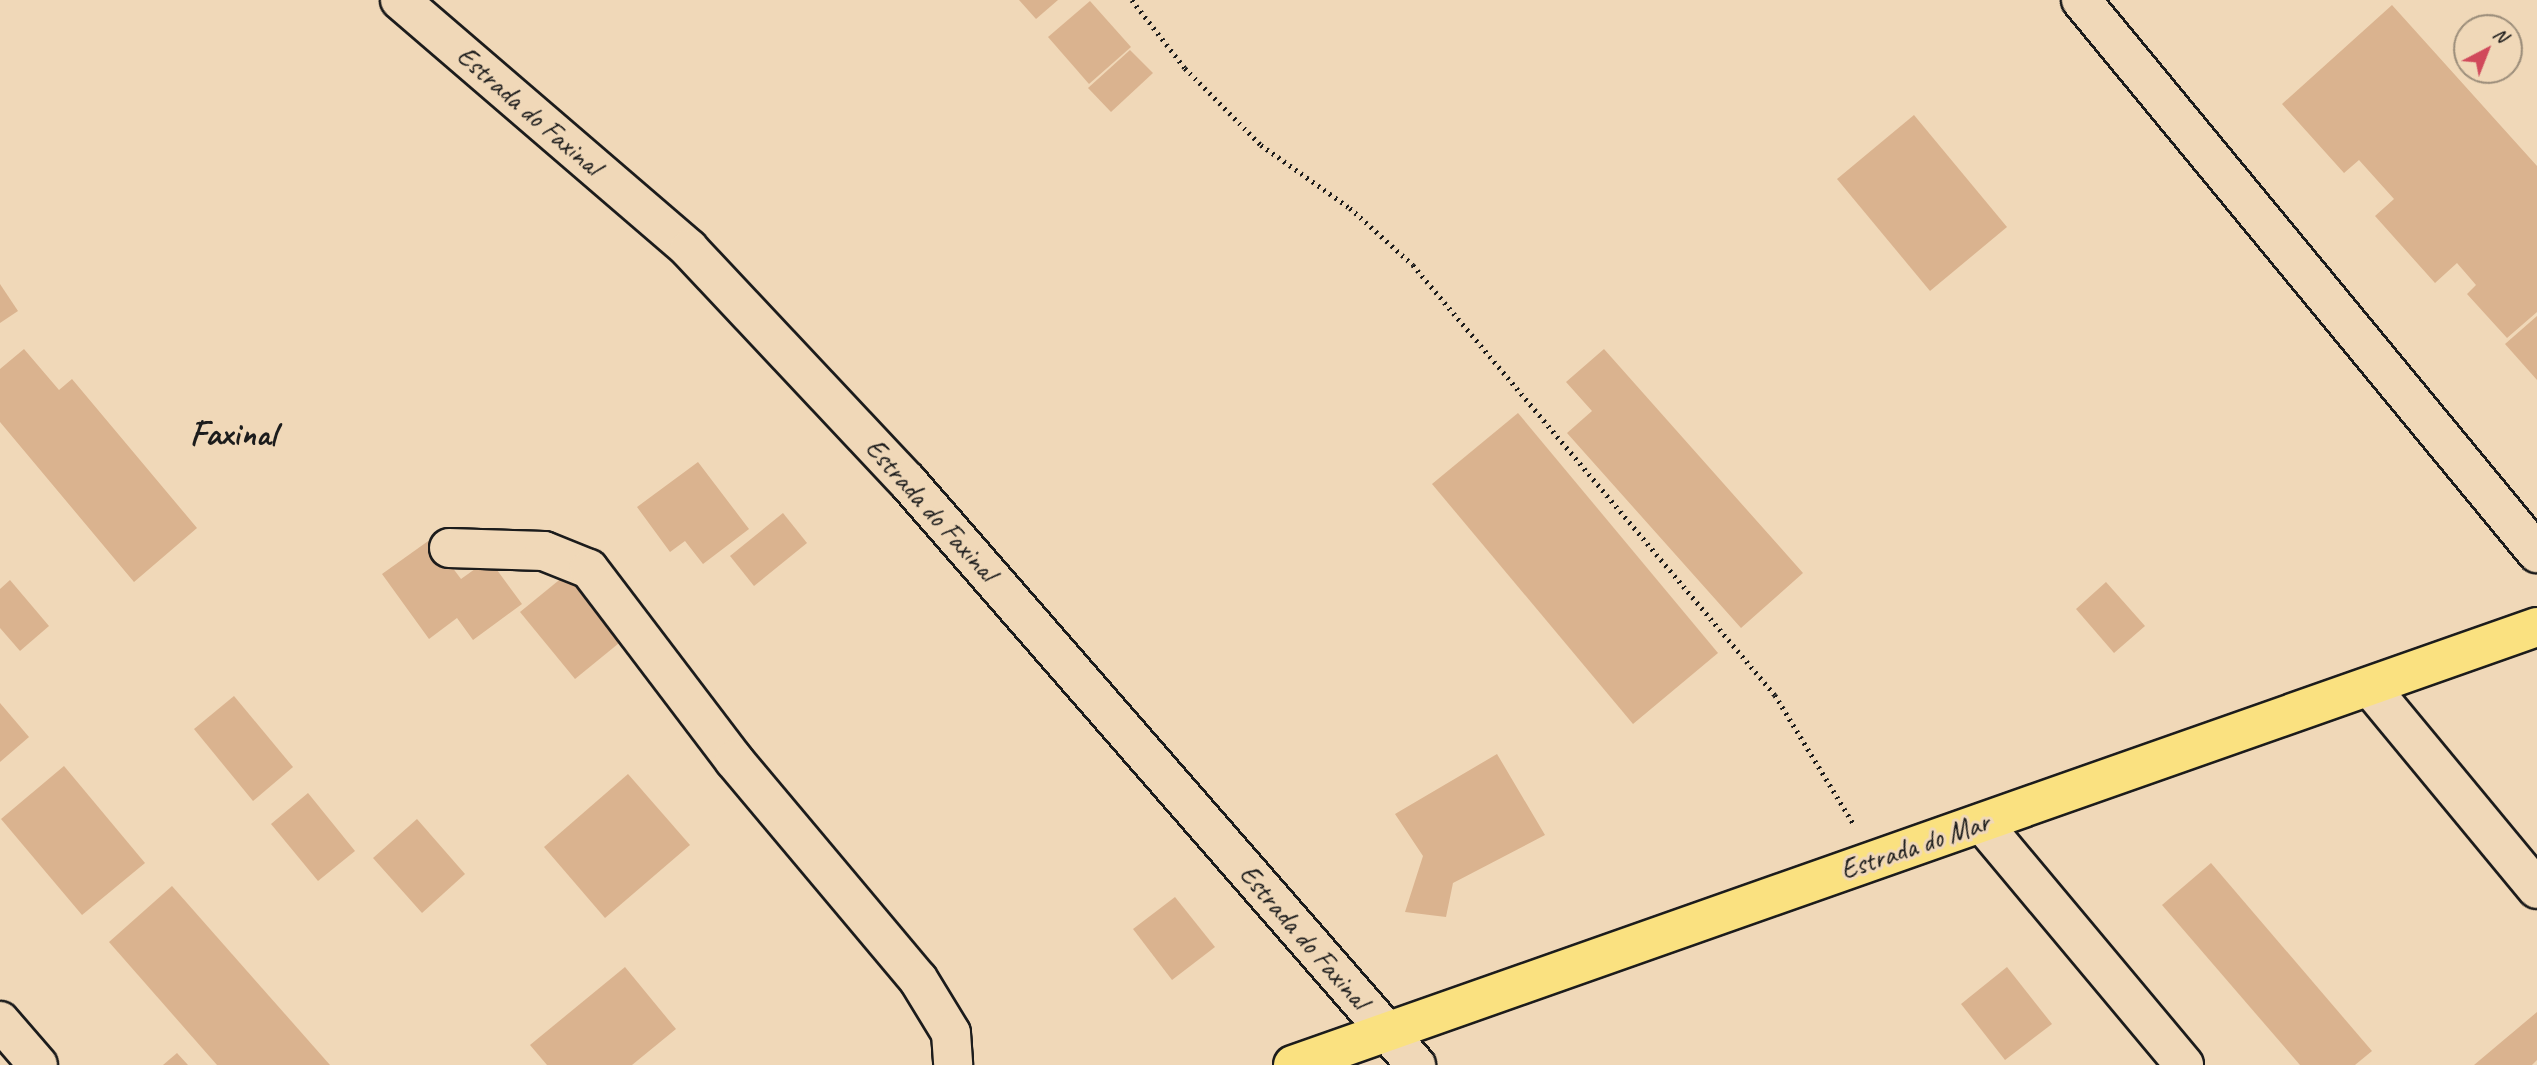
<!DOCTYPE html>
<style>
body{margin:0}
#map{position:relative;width:2537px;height:1065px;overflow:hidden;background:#f0d8b8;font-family:Caveat,sans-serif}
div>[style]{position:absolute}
.building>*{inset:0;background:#dab38f}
.path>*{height:4.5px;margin-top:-2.25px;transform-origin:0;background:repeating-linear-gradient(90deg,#1c1c1c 0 2px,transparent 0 7px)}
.roads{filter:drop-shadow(2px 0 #1c1c1c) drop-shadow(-2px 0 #1c1c1c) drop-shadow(0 2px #1c1c1c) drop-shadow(0 -2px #1c1c1c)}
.minor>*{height:38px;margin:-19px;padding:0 19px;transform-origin:19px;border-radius:19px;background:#f0d8b8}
.major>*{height:38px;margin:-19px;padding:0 19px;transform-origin:19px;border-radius:19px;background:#fae180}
span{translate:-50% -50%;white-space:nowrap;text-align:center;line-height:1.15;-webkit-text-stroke:6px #f0d8b8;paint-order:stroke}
.street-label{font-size:28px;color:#1c1c1c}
.district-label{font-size:35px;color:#1c1c1c;font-weight:700}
.north{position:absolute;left:2453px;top:14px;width:70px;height:70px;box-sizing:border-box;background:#f0d8b8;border:2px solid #9b8d7a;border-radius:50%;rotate:42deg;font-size:19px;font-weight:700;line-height:28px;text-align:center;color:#1c1c1c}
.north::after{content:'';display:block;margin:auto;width:24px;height:32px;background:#d1495b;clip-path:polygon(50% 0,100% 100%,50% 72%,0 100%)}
</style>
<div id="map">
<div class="building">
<div style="clip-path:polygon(1019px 0,1058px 0,1036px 19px)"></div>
<div style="clip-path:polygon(1090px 1px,1131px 47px,1089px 84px,1048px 37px)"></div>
<div style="clip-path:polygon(2392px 5px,2537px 166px,2537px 312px,2507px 338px,2467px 294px,2476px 285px,2457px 263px,2435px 283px,2375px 216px,2394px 199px,2359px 160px,2344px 173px,2282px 104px)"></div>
<div style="clip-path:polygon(1130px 50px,1153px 73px,1111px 112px,1088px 88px)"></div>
<div style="clip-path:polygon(1914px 115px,2007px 227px,1930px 291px,1837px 179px)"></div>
<div style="clip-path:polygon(0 284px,18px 311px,0 323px)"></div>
<div style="clip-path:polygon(2537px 316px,2537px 380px,2505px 344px)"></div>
<div style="clip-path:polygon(24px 349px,59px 390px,72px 379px,197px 528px,134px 582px,0 422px,0 369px)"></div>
<div style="clip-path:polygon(1604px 349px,1803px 573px,1741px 628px,1567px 433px,1592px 411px,1566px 382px)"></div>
<div style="clip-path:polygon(1518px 413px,1718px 653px,1633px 724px,1432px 484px)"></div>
<div style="clip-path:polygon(698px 462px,749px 529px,703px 564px,685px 541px,670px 552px,637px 507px)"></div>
<div style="clip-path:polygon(783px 513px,807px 543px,754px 586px,730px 556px)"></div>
<div style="clip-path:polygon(431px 539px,461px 579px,489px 559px,522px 604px,473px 640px,457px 618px,429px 639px,382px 574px)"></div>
<div style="clip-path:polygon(569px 572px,624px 639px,575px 679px,520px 612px)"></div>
<div style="clip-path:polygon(10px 580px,49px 626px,20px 651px,0 628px,0 589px)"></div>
<div style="clip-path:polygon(2106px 582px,2145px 626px,2114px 653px,2076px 609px)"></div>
<div style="clip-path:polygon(234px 696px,293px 767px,253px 801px,194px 729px)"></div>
<div style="clip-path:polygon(0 703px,29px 737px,0 762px)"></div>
<div style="clip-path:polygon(1497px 754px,1545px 835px,1453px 883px,1446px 917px,1405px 912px,1423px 856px,1395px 814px)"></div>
<div style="clip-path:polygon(64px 766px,145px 863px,82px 915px,1px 819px)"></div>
<div style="clip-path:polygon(628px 774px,690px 845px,605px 918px,544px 847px)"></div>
<div style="clip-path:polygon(308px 793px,355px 851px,318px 881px,271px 824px)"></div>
<div style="clip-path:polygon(417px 819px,465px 874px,422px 913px,373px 858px)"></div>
<div style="clip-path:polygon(2211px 863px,2372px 1051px,2355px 1065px,2300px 1065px,2162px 905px)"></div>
<div style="clip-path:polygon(172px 886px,330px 1065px,217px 1065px,109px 942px)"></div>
<div style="clip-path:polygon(1175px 897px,1215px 947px,1172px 980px,1133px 929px)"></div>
<div style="clip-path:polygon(625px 967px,676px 1029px,632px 1065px,547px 1065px,530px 1045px)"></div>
<div style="clip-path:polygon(2007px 967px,2052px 1024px,2005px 1060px,1961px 1004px)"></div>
<div style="clip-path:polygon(2537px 1012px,2537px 1060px,2532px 1065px,2474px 1065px)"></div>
<div style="clip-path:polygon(177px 1053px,188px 1065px,163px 1065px)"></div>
</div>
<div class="path">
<div style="left:1132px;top:0;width:86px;rotate:52.1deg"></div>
<div style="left:1185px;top:68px;width:108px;rotate:45.4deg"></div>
<div style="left:1261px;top:145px;width:109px;rotate:35.3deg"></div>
<div style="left:1350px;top:208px;width:85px;rotate:42.1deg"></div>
<div style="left:1413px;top:265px;width:562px;rotate:49.91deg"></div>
<div style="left:1775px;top:695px;width:153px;rotate:58.6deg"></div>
</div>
<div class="roads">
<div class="minor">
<div style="left:400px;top:0;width:381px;rotate:40.7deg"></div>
<div style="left:689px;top:249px;width:318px;rotate:46.8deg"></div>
<div style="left:907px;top:481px;width:775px;rotate:48.93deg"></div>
<div style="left:2081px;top:0;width:717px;rotate:50.49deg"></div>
<div style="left:449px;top:548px;width:95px;rotate:1.8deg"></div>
<div style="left:544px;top:551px;width:48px;rotate:21.8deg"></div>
<div style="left:589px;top:569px;width:240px;rotate:52.8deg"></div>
<div style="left:734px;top:760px;width:286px;rotate:50deg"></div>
<div style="left:918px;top:979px;width:63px;rotate:58.6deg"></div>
<div style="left:951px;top:1033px;width:32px;rotate:86deg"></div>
<div style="left:2370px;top:687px;width:262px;rotate:50.4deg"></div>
<div style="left:1982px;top:823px;width:315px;rotate:50.1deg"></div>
<div style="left:0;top:1021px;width:58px;rotate:49.2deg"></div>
</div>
<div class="major">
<div style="left:1293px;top:1065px;width:1319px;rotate:-19.4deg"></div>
</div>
</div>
<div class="street-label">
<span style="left:529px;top:111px;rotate:41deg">Estrada do Faxinal</span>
<span style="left:931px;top:510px;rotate:48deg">Estrada do Faxinal</span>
<span style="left:1915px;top:846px;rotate:-19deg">Estrada do Mar</span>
<span style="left:1304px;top:937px;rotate:49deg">Estrada do Faxinal</span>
</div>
<div class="district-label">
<span style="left:233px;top:434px">Faxinal</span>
</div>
<div class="north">N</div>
</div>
